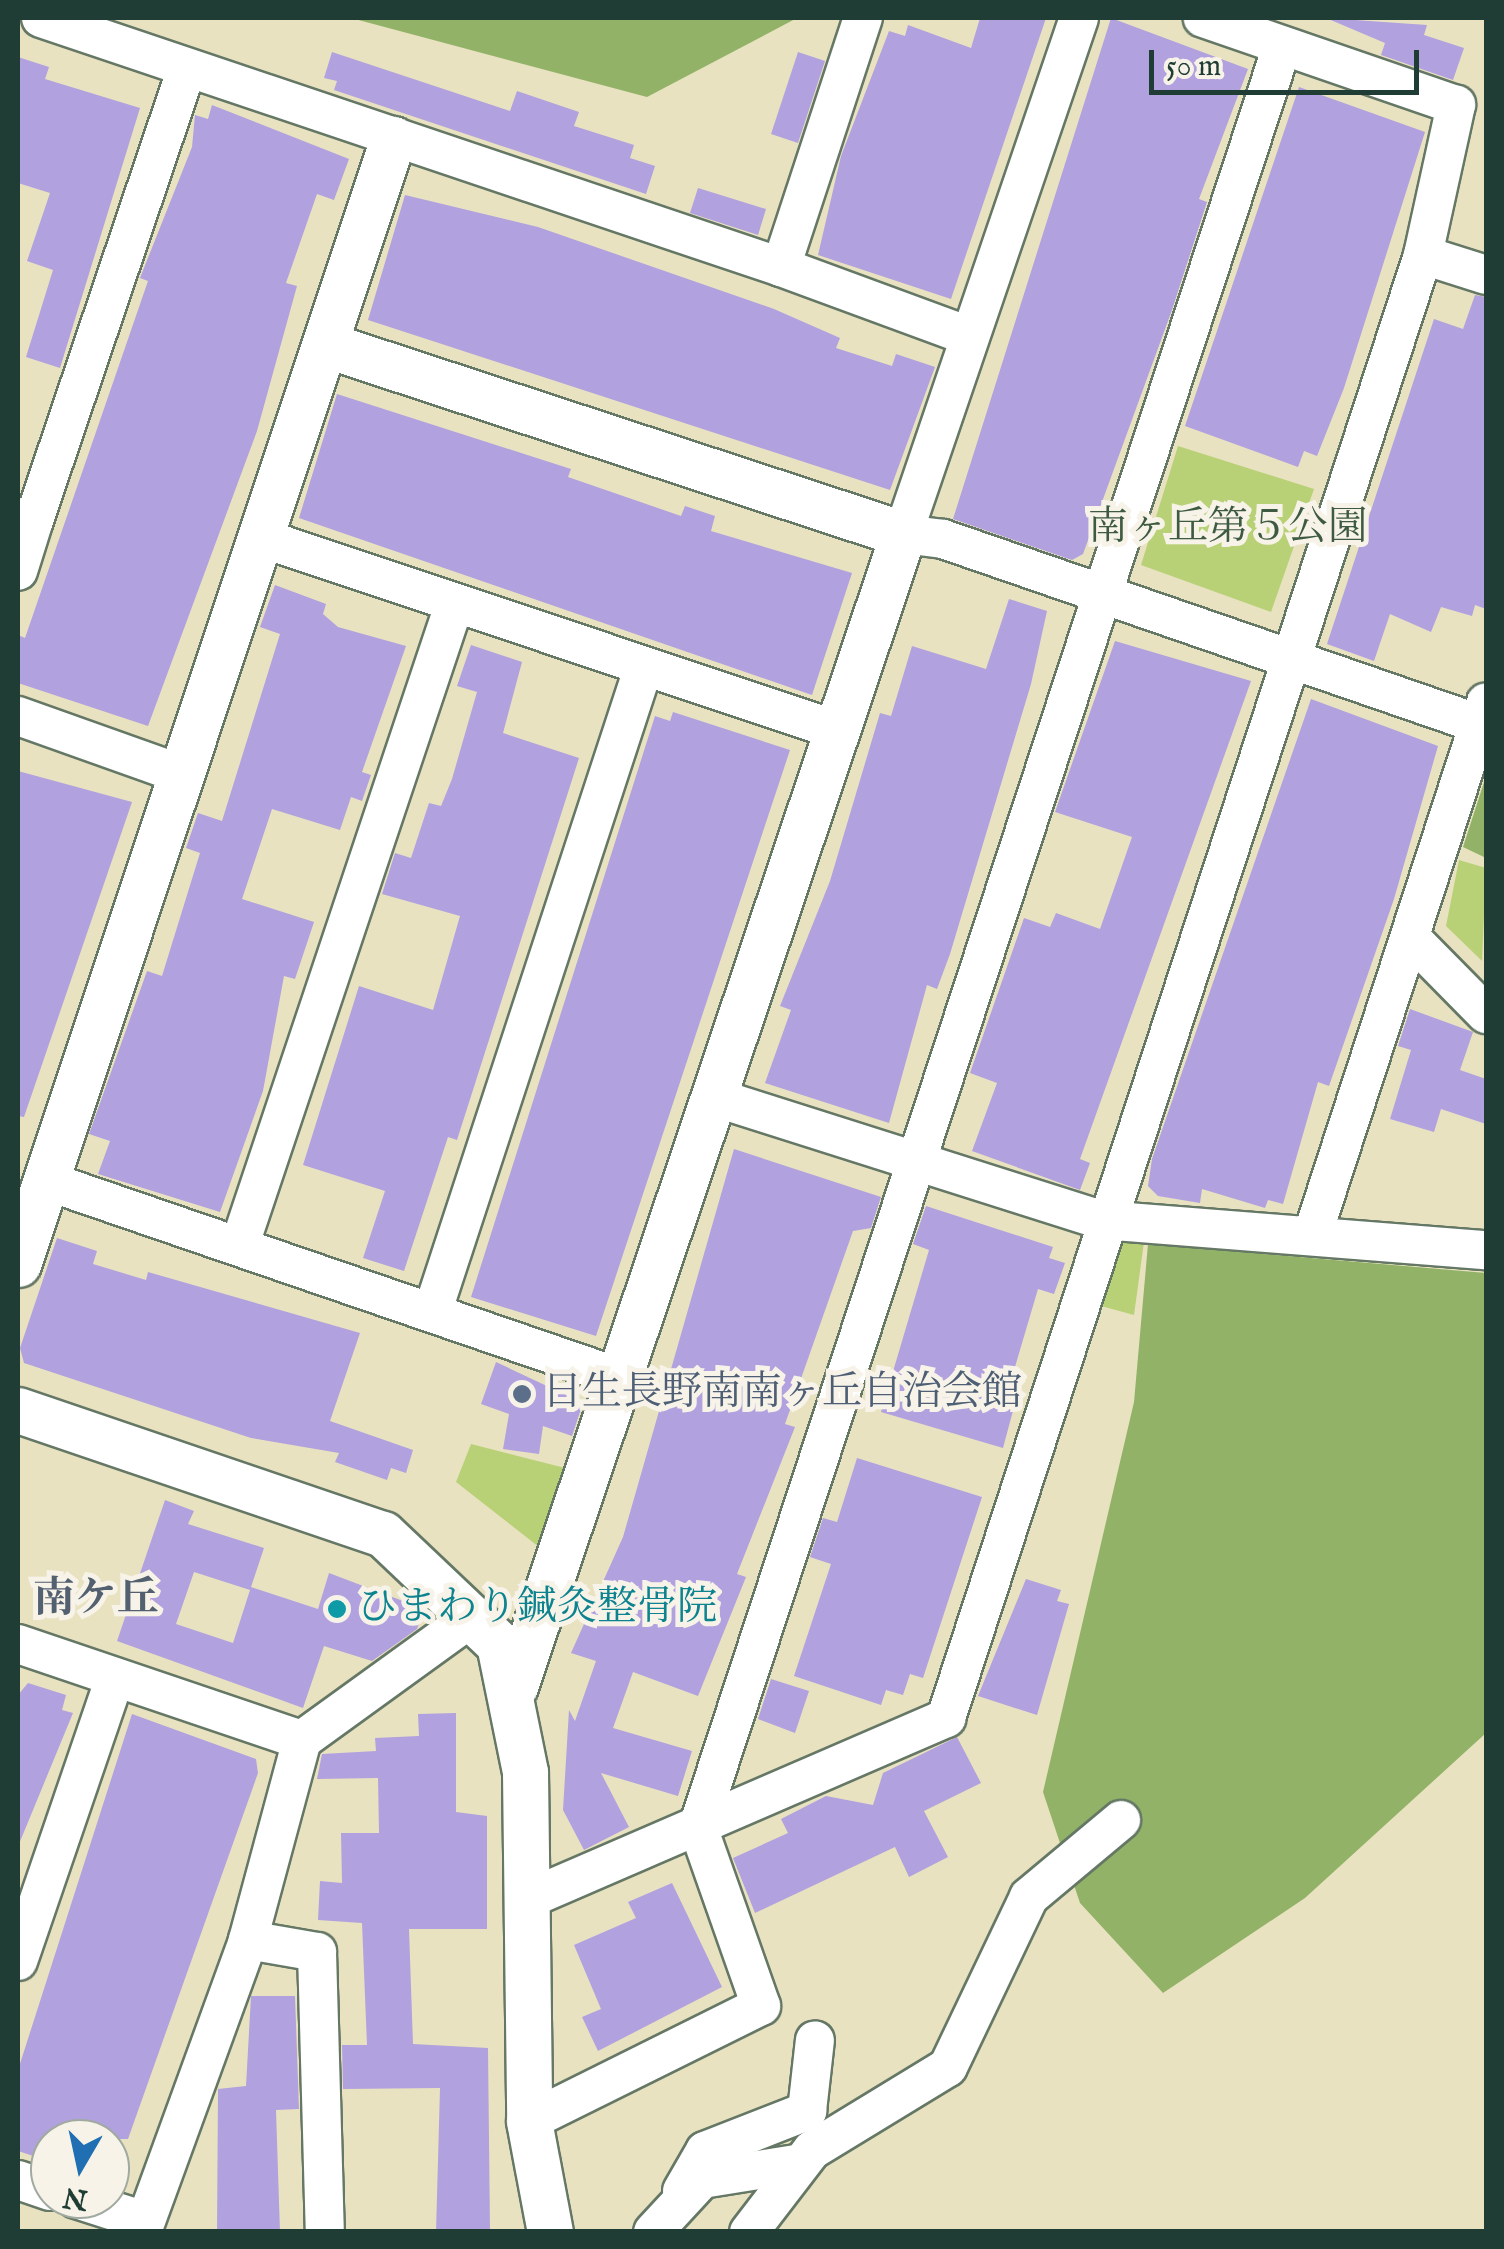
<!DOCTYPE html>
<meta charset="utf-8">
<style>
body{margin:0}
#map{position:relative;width:1504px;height:2249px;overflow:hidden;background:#e8e2c1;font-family:"IM FELL English","Noto Serif JP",serif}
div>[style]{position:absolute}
.green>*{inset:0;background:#b8d176}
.forest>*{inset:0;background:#92b367}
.building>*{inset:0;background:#b1a1de}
.roads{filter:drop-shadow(2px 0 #657765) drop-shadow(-2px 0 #657765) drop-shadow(0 2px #657765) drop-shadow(0 -2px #657765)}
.minor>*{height:38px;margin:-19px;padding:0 19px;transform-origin:19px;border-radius:19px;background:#fff}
.tertiary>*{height:45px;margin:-22.5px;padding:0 22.5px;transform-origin:22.5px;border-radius:22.5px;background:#fff}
.dots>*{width:28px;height:28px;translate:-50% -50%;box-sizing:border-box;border:5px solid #f7f3e8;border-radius:50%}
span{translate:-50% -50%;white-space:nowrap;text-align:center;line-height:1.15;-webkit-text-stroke:10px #f7f3e8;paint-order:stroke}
.park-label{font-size:40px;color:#3e5b41}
.service-label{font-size:40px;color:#4e5e75}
.left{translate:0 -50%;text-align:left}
.culture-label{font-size:40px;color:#0d838f}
.neighbourhood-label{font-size:42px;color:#526070;font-weight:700}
.frame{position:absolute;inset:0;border:20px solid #1f3d34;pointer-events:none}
.north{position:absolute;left:30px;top:2119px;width:100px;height:100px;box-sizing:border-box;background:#f7f3e8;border:2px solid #a1aaa0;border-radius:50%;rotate:189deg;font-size:28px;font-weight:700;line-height:40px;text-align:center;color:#1f3d34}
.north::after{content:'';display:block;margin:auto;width:35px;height:45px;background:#1f6fb2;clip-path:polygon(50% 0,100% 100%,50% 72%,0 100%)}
.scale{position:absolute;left:1149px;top:50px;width:270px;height:45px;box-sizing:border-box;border:5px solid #1f3d34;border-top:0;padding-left:12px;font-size:30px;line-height:35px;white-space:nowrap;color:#1f3d34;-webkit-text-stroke:8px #f7f3e8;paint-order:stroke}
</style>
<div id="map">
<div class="green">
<div style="clip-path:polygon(1178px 446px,1314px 489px,1271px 612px,1141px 565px)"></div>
<div style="clip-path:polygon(1459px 860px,1486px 868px,1482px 961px,1446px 926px)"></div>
<div style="clip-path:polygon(1111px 1237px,1144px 1242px,1134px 1315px,1090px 1303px)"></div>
<div style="clip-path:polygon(471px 1444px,569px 1469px,539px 1547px,456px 1482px)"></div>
</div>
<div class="forest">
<div style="clip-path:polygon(351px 18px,797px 18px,647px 97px)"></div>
<div style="clip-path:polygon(1486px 776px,1486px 858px,1463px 847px)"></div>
<div style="clip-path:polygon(1148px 1244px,1486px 1273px,1486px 1733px,1305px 1898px,1163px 1993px,1080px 1903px,1043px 1792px,1134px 1402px)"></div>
</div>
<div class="building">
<div style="clip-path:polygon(980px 18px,1046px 18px,951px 299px,818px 255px,841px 156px,889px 31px,905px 36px,908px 25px,971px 48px)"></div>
<div style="clip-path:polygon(1111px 18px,1248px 69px,1199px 199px,1207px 202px,1172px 310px,1083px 554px,1072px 560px,953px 519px)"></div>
<div style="clip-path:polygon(1326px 18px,1427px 25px,1424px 35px,1464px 48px,1453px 80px,1381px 55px,1385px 43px)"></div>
<div style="clip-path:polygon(332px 52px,510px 111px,517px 91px,579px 112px,574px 126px,634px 145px,630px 158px,655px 166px,646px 194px,334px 90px,337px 81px,324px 78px)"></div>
<div style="clip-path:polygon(798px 52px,825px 61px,798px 143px,771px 134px)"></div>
<div style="clip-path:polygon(18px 57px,49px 67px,45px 79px,140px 108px,60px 368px,26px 357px,53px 270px,27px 261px,50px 193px,18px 183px)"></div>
<div style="clip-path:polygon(1299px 87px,1425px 132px,1344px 388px,1317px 456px,1304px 451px,1298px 467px,1185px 426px)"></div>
<div style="clip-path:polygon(212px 105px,349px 159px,334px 200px,317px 194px,286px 283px,297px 286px,257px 431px,148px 726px,18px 683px,18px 635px,25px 638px,148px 281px,140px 278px,192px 147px,195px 115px,208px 119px)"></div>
<div style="clip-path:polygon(698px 188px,766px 209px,758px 235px,690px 213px)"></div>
<div style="clip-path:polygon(405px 195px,538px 227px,774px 309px,840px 338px,836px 348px,892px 366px,896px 354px,935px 367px,890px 490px,368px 320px)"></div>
<div style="clip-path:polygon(1475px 295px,1486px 297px,1486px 609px,1475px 605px,1472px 616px,1441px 607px,1431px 632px,1390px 614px,1374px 661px,1327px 644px,1434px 319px,1463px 329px)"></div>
<div style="clip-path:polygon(337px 394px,571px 469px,568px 477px,681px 516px,685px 506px,715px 516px,711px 531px,852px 573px,812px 695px,299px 518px)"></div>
<div style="clip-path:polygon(275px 585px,326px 604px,323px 614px,338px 627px,406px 646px,362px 772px,371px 775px,362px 801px,351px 797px,340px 830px,272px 809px,242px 899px,314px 922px,295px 979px,284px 976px,263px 1091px,220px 1212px,98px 1174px,110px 1141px,89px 1134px,147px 971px,162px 976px,200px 853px,186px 848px,198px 813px,222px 821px,280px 634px,260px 627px)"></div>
<div style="clip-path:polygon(1009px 599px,1047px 611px,1031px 684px,950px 954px,937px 989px,927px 985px,889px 1123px,765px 1083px,791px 1010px,780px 1006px,830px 881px,880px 713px,891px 716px,912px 646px,986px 669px)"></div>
<div style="clip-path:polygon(1115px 641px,1251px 681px,1080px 1159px,1090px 1163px,1080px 1190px,972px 1151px,997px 1083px,970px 1073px,1024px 918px,1050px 927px,1056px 913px,1100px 929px,1132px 837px,1055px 812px)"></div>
<div style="clip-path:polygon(471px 645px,522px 662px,503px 733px,579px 758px,457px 1140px,448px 1137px,404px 1271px,363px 1258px,385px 1191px,303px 1165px,359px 986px,433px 1010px,460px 916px,382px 894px,395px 853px,411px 858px,429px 803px,441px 806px,452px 779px,477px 692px,457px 686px)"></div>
<div style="clip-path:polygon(1311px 699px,1438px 746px,1394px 899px,1329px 1086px,1318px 1082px,1283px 1204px,1268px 1200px,1265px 1208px,1202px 1189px,1200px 1203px,1158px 1196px,1148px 1186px,1152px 1159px)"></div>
<div style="clip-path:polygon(673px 712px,790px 750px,596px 1336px,471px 1297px,655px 716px,670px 721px)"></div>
<div style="clip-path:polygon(18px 771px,132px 802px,24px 1117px,18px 1116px)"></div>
<div style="clip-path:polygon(1410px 1009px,1473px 1032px,1460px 1070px,1486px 1079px,1486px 1124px,1441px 1109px,1434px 1132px,1390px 1119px,1411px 1050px,1398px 1046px)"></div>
<div style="clip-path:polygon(734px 1149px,881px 1197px,871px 1228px,853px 1231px,785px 1424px,795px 1427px,737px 1574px,746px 1577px,698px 1696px,633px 1672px,613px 1728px,692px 1751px,678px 1796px,601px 1773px,629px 1827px,584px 1850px,563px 1810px,569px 1710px,575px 1721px,596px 1661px,571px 1653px,623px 1537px)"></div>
<div style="clip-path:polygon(926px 1206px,1053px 1247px,1049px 1258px,1065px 1263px,1054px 1294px,1038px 1289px,1004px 1404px,1014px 1407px,1003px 1448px,881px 1412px,929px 1250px,913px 1244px)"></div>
<div style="clip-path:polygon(57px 1238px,97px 1251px,93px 1264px,146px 1280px,148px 1272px,360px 1333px,330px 1421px,413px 1450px,406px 1473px,391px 1468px,387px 1480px,335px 1462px,339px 1453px,251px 1438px,24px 1363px,20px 1348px)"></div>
<div style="clip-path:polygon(496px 1362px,583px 1403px,572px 1436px,543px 1426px,539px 1454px,503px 1449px,509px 1414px,481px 1404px)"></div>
<div style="clip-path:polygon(857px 1458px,982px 1497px,923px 1678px,910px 1674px,903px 1695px,886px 1690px,881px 1705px,794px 1676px,831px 1564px,810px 1557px,823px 1518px,837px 1522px)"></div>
<div style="clip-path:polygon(evenodd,165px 1500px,194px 1511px,188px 1524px,264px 1548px,251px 1587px,318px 1609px,329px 1573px,424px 1609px,417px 1629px,372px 1661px,324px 1646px,303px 1708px,117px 1641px,165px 1500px,194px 1572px,250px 1590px,233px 1643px,176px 1624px,194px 1572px)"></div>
<div style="clip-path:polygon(1026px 1579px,1061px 1590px,1057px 1601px,1069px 1604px,1037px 1715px,978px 1696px)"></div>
<div style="clip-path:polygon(771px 1679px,809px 1691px,795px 1733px,758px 1719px)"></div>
<div style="clip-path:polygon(28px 1683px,66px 1695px,62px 1710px,73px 1713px,19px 1844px,18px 1695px)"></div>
<div style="clip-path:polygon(456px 1713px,456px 1812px,487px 1816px,487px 1929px,409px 1929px,413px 2044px,488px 2048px,490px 2232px,436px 2232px,440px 2088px,343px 2089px,342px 2045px,367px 2045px,362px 1923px,318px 1920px,320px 1881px,342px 1883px,341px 1833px,379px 1833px,378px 1778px,317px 1779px,322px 1754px,376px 1751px,375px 1738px,419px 1736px,418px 1714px)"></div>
<div style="clip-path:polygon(132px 1714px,256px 1759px,258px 1773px,128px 2139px,50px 2139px,49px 2161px,18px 2151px,18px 2070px)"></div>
<div style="clip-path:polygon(957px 1737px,981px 1783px,924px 1811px,948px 1857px,909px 1877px,895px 1847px,755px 1913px,733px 1858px,788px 1833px,781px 1819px,826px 1796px,873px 1805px,883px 1773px)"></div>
<div style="clip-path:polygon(672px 1883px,722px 1987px,598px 2051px,582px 2017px,601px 2009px,574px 1945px,636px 1918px,628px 1902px)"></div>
<div style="clip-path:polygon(251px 1996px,295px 1996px,299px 2109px,276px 2110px,280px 2232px,217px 2232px,218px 2089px,246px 2086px)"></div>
</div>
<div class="roads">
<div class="minor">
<div style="left:41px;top:18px;width:781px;rotate:18.6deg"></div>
<div style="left:781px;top:267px;width:262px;rotate:-71.8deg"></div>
<div style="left:1079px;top:18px;width:545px;rotate:108.83deg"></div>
<div style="left:903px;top:534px;width:40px;rotate:7.1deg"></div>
<div style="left:943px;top:539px;width:567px;rotate:19.04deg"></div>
<div style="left:1423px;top:255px;width:66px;rotate:17.6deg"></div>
<div style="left:781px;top:267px;width:200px;rotate:20.2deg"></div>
<div style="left:18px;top:517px;width:16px;rotate:22deg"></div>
<div style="left:33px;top:523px;width:50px;rotate:107.4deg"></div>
<div style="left:33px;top:523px;width:477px;rotate:-71.3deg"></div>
<div style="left:262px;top:538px;width:608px;rotate:18.49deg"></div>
<div style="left:18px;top:716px;width:170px;rotate:19.6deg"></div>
<div style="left:1413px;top:940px;width:104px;rotate:45.4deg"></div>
<div style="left:720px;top:1099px;width:401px;rotate:17.6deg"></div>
<div style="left:1102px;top:1220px;width:385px;rotate:4.5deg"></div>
<div style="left:44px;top:1180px;width:610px;rotate:18.94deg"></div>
<div style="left:1313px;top:1233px;width:558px;rotate:-71.95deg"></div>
<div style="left:240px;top:1244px;width:671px;rotate:-71.48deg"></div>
<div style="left:433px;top:1310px;width:675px;rotate:-71.86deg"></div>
<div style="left:18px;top:1644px;width:300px;rotate:18.7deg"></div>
<div style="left:302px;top:1740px;width:211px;rotate:-35.9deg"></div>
<div style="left:528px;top:1899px;width:456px;rotate:-23.4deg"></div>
<div style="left:946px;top:1718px;width:1539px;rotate:-71.94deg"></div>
<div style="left:1423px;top:255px;width:154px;rotate:-77.6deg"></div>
<div style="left:1456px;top:105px;width:268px;rotate:-161deg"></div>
<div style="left:248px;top:1940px;width:70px;rotate:9.9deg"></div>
<div style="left:317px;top:1952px;width:280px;rotate:88.4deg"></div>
<div style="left:18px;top:1961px;width:299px;rotate:-71.1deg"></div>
<div style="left:529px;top:2121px;width:259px;rotate:-26.4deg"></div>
<div style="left:761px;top:2006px;width:190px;rotate:-109.4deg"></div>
<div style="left:698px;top:1827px;width:1873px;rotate:-71.84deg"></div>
<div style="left:18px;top:2180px;width:34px;rotate:19deg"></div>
<div style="left:682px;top:2191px;width:46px;rotate:-60.1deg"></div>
<div style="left:705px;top:2151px;width:110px;rotate:-21.4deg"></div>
<div style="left:807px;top:2111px;width:71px;rotate:-83.6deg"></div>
<div style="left:76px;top:2199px;width:72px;rotate:17.7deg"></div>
<div style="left:142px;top:2232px;width:311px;rotate:-70deg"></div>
<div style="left:248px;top:1940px;width:207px;rotate:-74.9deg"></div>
<div style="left:653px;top:2232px;width:72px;rotate:-47.2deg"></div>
<div style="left:702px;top:2179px;width:95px;rotate:-9.1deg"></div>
<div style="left:749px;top:2232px;width:103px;rotate:-52.5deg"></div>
<div style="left:812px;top:2150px;width:159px;rotate:-31.4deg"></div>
<div style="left:948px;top:2067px;width:188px;rotate:-64.5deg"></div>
<div style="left:1029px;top:1897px;width:120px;rotate:-39.9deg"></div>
</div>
<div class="tertiary">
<div style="left:327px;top:345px;width:606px;rotate:18.17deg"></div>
<div style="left:903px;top:534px;width:1216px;rotate:108.61deg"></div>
<div style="left:18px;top:1264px;width:1186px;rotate:-71.57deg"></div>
<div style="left:18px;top:1410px;width:385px;rotate:18.8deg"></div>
<div style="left:383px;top:1534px;width:160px;rotate:43.5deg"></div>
<div style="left:499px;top:1644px;width:131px;rotate:78.5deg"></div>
<div style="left:525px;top:1772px;width:349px;rotate:89.3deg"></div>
<div style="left:529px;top:2121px;width:113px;rotate:79.3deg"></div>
</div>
</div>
<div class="dots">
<div style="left:522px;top:1394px;background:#5c6f8a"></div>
<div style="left:337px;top:1609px;background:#0f9aa8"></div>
</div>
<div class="park-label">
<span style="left:1228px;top:529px">南ヶ丘第５公園</span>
</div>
<div class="service-label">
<span class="left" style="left:542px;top:1394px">日生長野南南ヶ丘自治会館</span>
</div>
<div class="culture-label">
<span class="left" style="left:357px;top:1609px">ひまわり鍼灸整骨院</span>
</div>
<div class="neighbourhood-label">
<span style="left:96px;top:1600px">南ケ丘</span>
</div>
<div class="frame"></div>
<div class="north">N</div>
<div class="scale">50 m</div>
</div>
